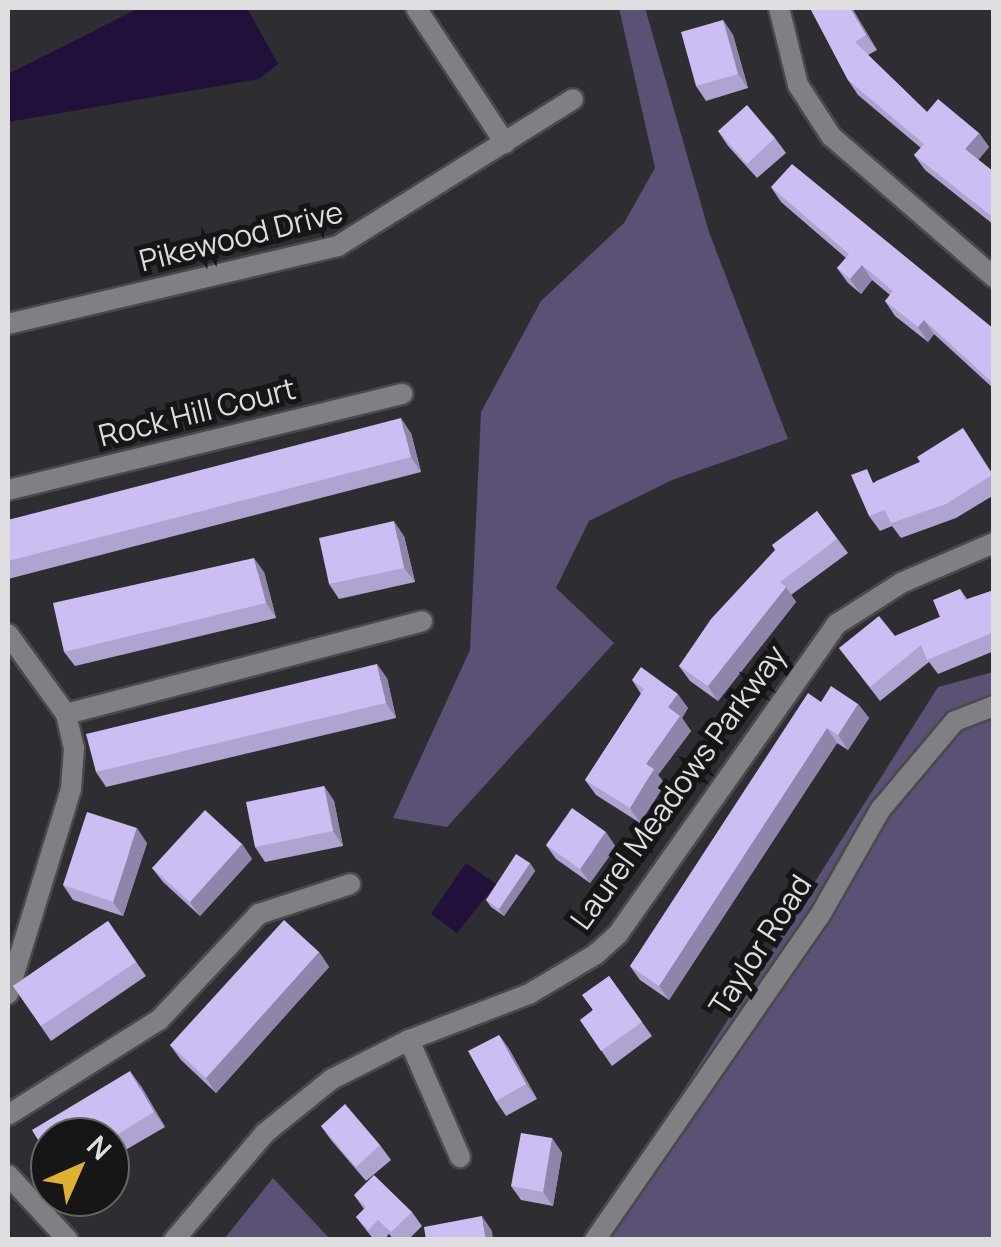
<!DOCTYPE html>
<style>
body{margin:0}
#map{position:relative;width:1001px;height:1247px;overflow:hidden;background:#2e2d31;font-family:Manrope,sans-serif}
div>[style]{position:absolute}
.green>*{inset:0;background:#5b5174}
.water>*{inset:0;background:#21113a}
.roads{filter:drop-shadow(2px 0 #4a494d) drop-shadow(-2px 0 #4a494d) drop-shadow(0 2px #4a494d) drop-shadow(0 -2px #4a494d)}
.minor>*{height:20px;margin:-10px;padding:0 10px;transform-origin:10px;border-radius:10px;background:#807f84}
.wall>*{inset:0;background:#afa3d1}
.shaded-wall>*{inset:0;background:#8f84aa}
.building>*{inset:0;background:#ccbdf3}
span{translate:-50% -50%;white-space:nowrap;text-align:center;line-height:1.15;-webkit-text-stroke:10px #161617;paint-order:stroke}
.street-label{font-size:30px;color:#dedde0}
.frame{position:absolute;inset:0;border:10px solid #dedde0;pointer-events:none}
.north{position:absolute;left:30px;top:1117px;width:100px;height:100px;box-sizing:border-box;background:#161617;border:2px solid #666667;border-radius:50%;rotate:45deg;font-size:28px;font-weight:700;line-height:40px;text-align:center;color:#dedde0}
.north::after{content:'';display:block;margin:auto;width:35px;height:45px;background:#deb133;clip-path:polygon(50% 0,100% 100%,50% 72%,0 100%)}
</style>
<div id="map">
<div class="green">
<div style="clip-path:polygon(619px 8px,645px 8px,709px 232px,788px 439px,672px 480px,589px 521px,556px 588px,614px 643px,447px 827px,393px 818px,470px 650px,481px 412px,541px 301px,624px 223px,655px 168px)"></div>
<div style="clip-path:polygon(993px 672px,993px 1239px,581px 1240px,641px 1157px,938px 687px)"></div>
<div style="clip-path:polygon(273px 1178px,330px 1239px,224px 1239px)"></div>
</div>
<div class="water">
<div style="clip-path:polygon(139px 8px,247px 8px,278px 64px,259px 79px,8px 122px,8px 74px)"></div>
<div style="clip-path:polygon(466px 863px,496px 884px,457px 933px,431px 914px)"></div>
</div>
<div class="roads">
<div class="minor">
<div style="left:416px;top:8px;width:162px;rotate:56.6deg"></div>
<div style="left:779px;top:8px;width:79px;rotate:76.1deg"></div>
<div style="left:798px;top:85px;width:61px;rotate:57.1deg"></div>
<div style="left:831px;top:136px;width:216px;rotate:40.9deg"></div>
<div style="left:8px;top:324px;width:339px;rotate:-13.3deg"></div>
<div style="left:338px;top:246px;width:277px;rotate:-32deg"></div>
<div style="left:8px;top:490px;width:406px;rotate:-13.7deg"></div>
<div style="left:8px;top:634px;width:99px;rotate:54.1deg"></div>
<div style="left:66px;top:714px;width:35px;rotate:77deg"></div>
<div style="left:74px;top:748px;width:41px;rotate:94.2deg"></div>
<div style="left:71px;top:789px;width:214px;rotate:107.1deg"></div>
<div style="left:66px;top:714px;width:368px;rotate:-14.6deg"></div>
<div style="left:409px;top:1040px;width:128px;rotate:66.4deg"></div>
<div style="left:8px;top:1115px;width:178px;rotate:-32.2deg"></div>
<div style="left:159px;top:1020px;width:146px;rotate:-46.7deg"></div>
<div style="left:259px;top:914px;width:96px;rotate:-18.2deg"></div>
<div style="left:8px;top:1175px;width:88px;rotate:47.3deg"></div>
<div style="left:174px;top:1240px;width:140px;rotate:-49.6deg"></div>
<div style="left:265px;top:1133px;width:86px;rotate:-38.9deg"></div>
<div style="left:332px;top:1079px;width:86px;rotate:-26.9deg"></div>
<div style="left:409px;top:1040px;width:129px;rotate:-21deg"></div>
<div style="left:529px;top:994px;width:78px;rotate:-30.8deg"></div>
<div style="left:596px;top:954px;width:30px;rotate:-42deg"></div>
<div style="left:618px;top:934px;width:380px;rotate:-54.8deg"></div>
<div style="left:837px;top:624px;width:76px;rotate:-32.6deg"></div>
<div style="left:901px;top:583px;width:101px;rotate:-23.3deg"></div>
<div style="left:595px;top:1240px;width:393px;rotate:-55.3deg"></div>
<div style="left:819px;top:917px;width:123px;rotate:-60.3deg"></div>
<div style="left:880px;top:810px;width:116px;rotate:-49.9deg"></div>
<div style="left:955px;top:721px;width:42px;rotate:-21deg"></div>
</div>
</div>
<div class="wall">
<div style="clip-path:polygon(810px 8px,852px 8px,877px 50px,868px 55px,927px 112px,979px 133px,989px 147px,978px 160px,994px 172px,994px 225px,925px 170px,914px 155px,921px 148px,858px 95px,848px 80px)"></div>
<div style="clip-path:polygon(723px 20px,733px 35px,748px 88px,706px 101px,696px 86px)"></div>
<div style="clip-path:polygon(718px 131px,775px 138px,786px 153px,757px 178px,728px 146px)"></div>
<div style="clip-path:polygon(771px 187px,994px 329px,994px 389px,934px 334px,928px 342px,895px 316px,885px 301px,890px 295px,872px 280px,861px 294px,848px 283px,837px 268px,846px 258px,781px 202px)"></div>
<div style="clip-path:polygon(963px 428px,994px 476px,994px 495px,956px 518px,901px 538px,892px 526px,880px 531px,869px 516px,876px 481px,920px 462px)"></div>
<div style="clip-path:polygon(411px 433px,421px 472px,8px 579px,8px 520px)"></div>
<div style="clip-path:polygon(817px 511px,848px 553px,791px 595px,796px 602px,718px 701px,690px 681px,679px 666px)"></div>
<div style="clip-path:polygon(404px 536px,415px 582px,339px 599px,329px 584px)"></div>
<div style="clip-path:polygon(264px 572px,276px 618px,75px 666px,64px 652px)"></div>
<div style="clip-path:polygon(960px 589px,967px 599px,994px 590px,994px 651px,938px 674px,929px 662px,880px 701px,839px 648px,895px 636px,940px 617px)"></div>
<div style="clip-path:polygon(387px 678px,396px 718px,106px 787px,96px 772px)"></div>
<div style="clip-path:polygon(632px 680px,688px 708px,682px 718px,691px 731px,658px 775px,665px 784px,640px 823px,596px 795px,585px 780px,641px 694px)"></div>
<div style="clip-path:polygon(821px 702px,858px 704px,869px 718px,848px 750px,837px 743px,669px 1000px,640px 980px,630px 966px)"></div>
<div style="clip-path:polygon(324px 786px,334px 801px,343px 846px,265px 862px,255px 847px)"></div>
<div style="clip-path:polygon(147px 843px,123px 916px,73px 900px,63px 885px)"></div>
<div style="clip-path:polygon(242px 844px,252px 859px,200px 916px,163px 882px,152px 868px)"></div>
<div style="clip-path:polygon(546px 845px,616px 847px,590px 883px,556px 859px)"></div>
<div style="clip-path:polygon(530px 863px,535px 871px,504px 916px,491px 907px,486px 900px)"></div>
<div style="clip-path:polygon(108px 921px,146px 976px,51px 1041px,13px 986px)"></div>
<div style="clip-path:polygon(319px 952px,329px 967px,216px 1093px,181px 1060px,170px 1045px)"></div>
<div style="clip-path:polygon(609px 976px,652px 1036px,612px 1066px,580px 1020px,592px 1011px)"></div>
<div style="clip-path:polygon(499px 1035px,509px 1049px,537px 1099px,506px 1116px,496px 1101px)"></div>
<div style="clip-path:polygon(141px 1086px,165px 1127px,110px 1159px,110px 1137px)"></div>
<div style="clip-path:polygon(321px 1126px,380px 1145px,391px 1160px,366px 1181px,331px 1140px)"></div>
<div style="clip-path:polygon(552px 1138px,562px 1153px,553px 1206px,521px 1200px,511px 1186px)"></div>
<div style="clip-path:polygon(354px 1195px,412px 1212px,422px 1226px,408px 1240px,394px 1240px,389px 1234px,384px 1240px,374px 1240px,356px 1217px,364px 1209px)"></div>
</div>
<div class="shaded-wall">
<div style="clip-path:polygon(850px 8px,852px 8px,877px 50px,866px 35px)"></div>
<div style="clip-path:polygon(723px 20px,733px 35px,748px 88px,738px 74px)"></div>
<div style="clip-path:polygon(979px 133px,989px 147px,975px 164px,965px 149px)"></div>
<div style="clip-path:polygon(862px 265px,872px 280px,861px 294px,850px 279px)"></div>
<div style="clip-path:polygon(924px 320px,934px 334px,928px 342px,918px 327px)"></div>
<div style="clip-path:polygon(401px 418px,411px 433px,421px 472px,411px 457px)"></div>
<div style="clip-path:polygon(394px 521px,404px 536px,415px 582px,404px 568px)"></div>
<div style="clip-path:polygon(254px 558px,264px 572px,276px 618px,266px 603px)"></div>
<div style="clip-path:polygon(786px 587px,796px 602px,718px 701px,708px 686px)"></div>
<div style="clip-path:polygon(377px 664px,387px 678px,396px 718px,386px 703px)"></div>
<div style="clip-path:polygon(678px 694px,688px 708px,682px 718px,691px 731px,658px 775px,665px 784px,640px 823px,630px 808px,668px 707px)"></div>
<div style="clip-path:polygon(858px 704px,869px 718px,848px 750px,838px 735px)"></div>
<div style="clip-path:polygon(827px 728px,837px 743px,669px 1000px,659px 986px)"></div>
<div style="clip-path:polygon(324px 786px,334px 801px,343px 846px,333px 831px)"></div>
<div style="clip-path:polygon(137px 828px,147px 843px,123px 916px,113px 902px)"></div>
<div style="clip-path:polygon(606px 832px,616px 847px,590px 883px,580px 869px)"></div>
<div style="clip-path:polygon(242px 844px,252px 859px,200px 916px,190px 902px)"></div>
<div style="clip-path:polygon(530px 863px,535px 871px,504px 916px,499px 909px)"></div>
<div style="clip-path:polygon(319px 952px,329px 967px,216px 1093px,206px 1078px)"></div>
<div style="clip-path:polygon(499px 1035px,509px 1049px,537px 1099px,526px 1084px)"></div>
<div style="clip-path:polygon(130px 1071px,141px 1086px,165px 1127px,154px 1112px)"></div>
<div style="clip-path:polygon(552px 1138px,562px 1153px,553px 1206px,543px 1192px)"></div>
<div style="clip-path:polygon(482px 1216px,492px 1231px,493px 1240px,486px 1240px)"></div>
</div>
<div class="building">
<div style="clip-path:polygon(810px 8px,850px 8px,866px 35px,855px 42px,927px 112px,938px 99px,979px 133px,965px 149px,994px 172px,994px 218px,914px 155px,924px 144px,848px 80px)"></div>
<div style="clip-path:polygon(723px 20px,738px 74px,696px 86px,681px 32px)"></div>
<div style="clip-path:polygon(747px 105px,775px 138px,747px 164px,718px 131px)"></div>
<div style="clip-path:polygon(792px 164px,994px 329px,994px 384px,924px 320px,918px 327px,885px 301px,893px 291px,862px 265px,850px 279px,837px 268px,849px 254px,771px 187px)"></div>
<div style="clip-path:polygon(401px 418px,411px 457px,8px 561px,8px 520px)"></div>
<div style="clip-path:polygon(963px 428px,992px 475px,946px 504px,891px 523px,885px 510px,869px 516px,851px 475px,867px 469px,873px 483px,920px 462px,917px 457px)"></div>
<div style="clip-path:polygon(817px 511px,837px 539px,780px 582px,786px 587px,708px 686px,679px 666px,711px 619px,775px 550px,772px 545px)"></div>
<div style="clip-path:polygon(394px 521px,404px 568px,329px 584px,319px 538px)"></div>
<div style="clip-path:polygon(254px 558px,266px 603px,64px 652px,53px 603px)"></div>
<div style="clip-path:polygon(960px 589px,965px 600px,994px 590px,994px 632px,927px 660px,921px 645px,870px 687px,839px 648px,879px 616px,895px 636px,940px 617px,933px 600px)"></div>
<div style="clip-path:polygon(377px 664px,386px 703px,96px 772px,86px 734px)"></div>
<div style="clip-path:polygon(641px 667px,678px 694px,668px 707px,680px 716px,646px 764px,654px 769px,630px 808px,585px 780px,644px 689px,632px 680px)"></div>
<div style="clip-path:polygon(831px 686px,858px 704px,838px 735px,827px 728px,659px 986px,630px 966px,808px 693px,821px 702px)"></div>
<div style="clip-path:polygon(324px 786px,333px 831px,255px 847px,246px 802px)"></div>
<div style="clip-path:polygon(572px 808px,606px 832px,580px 869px,546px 845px)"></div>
<div style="clip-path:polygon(205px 810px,242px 844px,190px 902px,152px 868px)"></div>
<div style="clip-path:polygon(87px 812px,137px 828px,113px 902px,63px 885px)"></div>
<div style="clip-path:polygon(516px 854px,530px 863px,499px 909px,486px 900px)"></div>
<div style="clip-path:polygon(284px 920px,319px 952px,206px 1078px,170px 1045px)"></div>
<div style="clip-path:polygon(108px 921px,136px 962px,41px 1026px,13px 986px)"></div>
<div style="clip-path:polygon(609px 976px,642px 1022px,601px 1051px,580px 1020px,593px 1010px,582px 995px)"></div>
<div style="clip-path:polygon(499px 1035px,526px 1084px,496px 1101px,468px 1051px)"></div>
<div style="clip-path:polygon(130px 1071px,154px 1112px,110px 1139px,110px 1137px,50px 1137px,50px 1160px,32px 1130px)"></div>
<div style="clip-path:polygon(345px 1104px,380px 1145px,356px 1167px,321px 1126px)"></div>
<div style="clip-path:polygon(521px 1133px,552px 1138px,543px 1192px,511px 1186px)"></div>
<div style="clip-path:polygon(374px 1175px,412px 1212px,391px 1232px,378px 1220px,368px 1230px,356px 1217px,366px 1207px,354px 1195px)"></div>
<div style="clip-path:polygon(482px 1216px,486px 1240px,426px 1240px,424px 1227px)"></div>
</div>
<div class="street-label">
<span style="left:241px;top:236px;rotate:-14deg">Pikewood Drive</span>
<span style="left:197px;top:412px;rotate:-14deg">Rock Hill Court</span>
<span style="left:678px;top:787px;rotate:-54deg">Laurel Meadows Parkway</span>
<span style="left:760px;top:945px;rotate:-57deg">Taylor Road</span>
</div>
<div class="frame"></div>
<div class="north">N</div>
</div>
